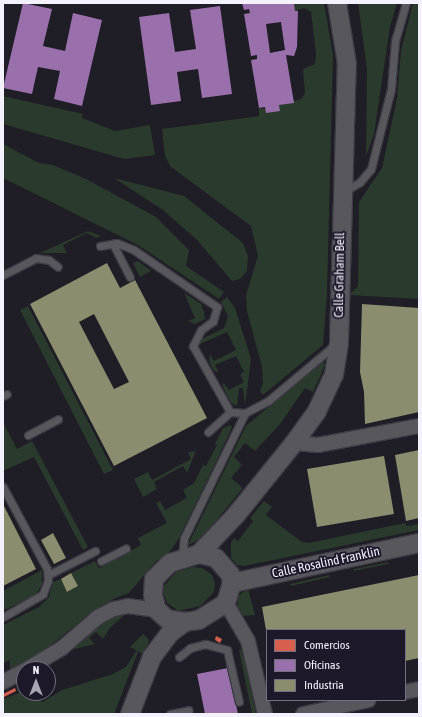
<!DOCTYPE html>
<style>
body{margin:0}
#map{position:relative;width:422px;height:717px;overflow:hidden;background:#1f1d26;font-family:"Asap Condensed",sans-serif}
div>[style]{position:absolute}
.green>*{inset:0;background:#2a3a2c}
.shops>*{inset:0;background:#d6604d}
.offices>*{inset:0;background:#9970ab}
.industry>*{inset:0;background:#8c8c6e}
.roads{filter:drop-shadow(1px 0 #3c3a42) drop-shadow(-1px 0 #3c3a42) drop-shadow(0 1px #3c3a42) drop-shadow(0 -1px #3c3a42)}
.service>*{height:7px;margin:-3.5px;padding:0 3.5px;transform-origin:3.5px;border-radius:3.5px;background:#58575e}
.minor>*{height:14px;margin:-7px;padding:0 7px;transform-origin:7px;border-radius:7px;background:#58575e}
.tertiary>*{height:18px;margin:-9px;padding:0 9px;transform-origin:9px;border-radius:9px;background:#58575e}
span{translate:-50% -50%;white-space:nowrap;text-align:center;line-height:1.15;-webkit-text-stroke:4px #1d192a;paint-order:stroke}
.street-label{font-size:13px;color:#f4f2fe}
.frame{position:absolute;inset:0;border:4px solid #f4f2fe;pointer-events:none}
.legend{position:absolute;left:266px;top:629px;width:140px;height:72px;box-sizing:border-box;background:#1d192a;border:1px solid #73707f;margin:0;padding:5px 7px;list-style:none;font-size:12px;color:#f4f2fe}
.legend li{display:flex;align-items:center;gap:8px;height:20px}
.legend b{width:20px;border:1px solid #73707f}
.north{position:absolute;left:16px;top:661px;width:40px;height:40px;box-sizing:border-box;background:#1d192a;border:1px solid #73707f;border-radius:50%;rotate:0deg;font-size:11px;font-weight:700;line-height:16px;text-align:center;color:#f4f2fe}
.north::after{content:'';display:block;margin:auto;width:14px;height:18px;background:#a9a7b2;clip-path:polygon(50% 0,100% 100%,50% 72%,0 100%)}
</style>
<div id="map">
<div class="green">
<div style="clip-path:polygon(294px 3px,324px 3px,333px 55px,327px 294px,323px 345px,263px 395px,260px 391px,263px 383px,262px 367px,247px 311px,246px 295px,258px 256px,251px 226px,171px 167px,165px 156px,162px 129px,259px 116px,259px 108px,280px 111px,279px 105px,301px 99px,305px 93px,303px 69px,315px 64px,316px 54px,311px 12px,304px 8px,295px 11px)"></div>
<div style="clip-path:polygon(358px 3px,397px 3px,390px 27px,374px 134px,366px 156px,367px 69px)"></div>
<div style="clip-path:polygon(413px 3px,419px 3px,419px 299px,349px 295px,358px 286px,359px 202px,382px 168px,397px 98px,401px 51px)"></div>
<div style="clip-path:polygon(3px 96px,83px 114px,82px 118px,115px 131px,150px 125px,155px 155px,124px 159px,3px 124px)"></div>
<div style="clip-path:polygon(3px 144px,39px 163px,53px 165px,86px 179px,156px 217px,189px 250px,186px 266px,224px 292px,219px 299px,138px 245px,3px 178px)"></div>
<div style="clip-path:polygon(114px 178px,184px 196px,243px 243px,248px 256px,247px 271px,240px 279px,232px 281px,197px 240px,163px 210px)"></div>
<div style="clip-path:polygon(88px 231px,101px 236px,96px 238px,87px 233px,63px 245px,67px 253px,40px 253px)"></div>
<div style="clip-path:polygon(138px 261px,151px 271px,140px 277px,133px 263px)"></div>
<div style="clip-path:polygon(184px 293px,201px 304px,204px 312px,205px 319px,195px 324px,188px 321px,195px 318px)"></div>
<div style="clip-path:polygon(227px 297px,235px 308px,251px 359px,245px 405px,243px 388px,239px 388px,237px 406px,231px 403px,222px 385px,224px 383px,229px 390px,244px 382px,240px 374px,244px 372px,236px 356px,215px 365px,219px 372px,214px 371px,209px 361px,210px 354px,214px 361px,236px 350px,227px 332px,200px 344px,200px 340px,224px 328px,228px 316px,221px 302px)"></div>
<div style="clip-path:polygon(28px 306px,113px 470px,104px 474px,20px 310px)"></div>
<div style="clip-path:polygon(323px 361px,325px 365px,313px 392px,305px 388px,280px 424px,255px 451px,245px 443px,234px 457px,242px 465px,231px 478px,243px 488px,201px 539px,188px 545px,246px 426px)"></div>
<div style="clip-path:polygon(3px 422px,17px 449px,32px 441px,88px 547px,83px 550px,34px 457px,3px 471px)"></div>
<div style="clip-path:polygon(230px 425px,232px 427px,217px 460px,178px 540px,168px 554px,156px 561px,129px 593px,115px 598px,89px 614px,45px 650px,12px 669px,10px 669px,10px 660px,3px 663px,3px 625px,39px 607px,49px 597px,53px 582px,61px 579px,68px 592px,78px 586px,71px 573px,95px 561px,99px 568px,141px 545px,138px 538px,167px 523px,156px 503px,160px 501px,165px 510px,187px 498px,183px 490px,194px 483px,203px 465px,206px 466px,217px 445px,215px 444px,223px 428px)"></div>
<div style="clip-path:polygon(196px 451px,187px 473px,183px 466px,154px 482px,157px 489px,143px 497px,134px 479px,148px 472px,152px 480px,191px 459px,188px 452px)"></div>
<div style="clip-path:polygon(264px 501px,272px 507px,266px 515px,302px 542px,309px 543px,405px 523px,407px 526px,419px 524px,419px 530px,244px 566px,237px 565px,231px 558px,231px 542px,234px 538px,238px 541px,253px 521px,250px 518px)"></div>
<div style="clip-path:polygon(388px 562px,388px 564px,354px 571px,354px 569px)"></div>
<div style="clip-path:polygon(193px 567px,202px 568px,211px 574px,215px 582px,214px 592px,200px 606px,179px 611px,167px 603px,164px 595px,164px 586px,176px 572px)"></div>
<div style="clip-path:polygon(42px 570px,42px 585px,36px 594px,7px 609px,3px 609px,3px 591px)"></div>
<div style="clip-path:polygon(329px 575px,330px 577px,291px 586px,290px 584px)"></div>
<div style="clip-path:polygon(248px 588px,255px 615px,243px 616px,238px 608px,237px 597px)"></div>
<div style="clip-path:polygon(130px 610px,110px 628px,103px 639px,96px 632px,89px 638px,95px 644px,62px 652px,100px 621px)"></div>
<div style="clip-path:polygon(143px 634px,149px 640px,145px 655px,130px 647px)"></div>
<div style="clip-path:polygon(239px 650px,241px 650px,245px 662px,256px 714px,252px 714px)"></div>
<div style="clip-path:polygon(136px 651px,138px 652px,114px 714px,3px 714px,3px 699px,19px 693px,17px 685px,24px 690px,24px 693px,43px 702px,62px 690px,113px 674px,126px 667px)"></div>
</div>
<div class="shops">
<div style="clip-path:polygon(216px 636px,222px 639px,220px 643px,215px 640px)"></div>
<div style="clip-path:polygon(15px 688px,16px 691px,4px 697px,3px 694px)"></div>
</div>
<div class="offices">
<div style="clip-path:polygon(23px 3px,52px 9px,43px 46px,65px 51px,73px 13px,102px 20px,82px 106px,54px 99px,60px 71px,38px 67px,32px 94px,3px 88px)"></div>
<div style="clip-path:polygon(evenodd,242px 3px,294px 3px,295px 11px,298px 11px,297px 47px,294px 56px,286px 55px,294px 103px,279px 105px,280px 111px,266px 113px,265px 107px,259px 108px,251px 60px,257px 59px,257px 55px,251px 56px,244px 14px,250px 13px,249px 9px,244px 10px,242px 3px,281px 22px,285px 50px,270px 53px,266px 24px,281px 22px)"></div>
<div style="clip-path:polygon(220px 6px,232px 94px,202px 98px,198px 69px,177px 72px,181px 101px,151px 105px,139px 17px,169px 13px,175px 52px,196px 49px,190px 10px)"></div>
<div style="clip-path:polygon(228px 668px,238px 714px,205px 714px,197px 674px)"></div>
</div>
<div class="industry">
<div style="clip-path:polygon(evenodd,107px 263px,120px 288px,135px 280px,207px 418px,114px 466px,30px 304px,107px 263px,94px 314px,129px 382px,114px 389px,79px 322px,94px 314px)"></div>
<div style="clip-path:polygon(362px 304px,419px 308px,419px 412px,365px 424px,364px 392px,360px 372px)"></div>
<div style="clip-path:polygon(419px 450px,419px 518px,406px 521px,395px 455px)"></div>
<div style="clip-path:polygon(384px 456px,394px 514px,317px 527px,307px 469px)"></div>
<div style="clip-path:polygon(3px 504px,36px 569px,3px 586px)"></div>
<div style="clip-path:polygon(53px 533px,66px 558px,54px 564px,41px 540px)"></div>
<div style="clip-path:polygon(71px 573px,78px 586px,67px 592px,61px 579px)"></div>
<div style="clip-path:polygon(419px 575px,419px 658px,405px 661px,405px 630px,266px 630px,262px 607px)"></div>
</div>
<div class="roads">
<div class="service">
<div style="left:345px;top:191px;width:17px;rotate:-31deg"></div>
<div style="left:360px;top:182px;width:17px;rotate:-50deg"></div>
<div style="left:371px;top:169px;width:82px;rotate:-76deg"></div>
<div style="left:391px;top:89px;width:48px;rotate:-85.2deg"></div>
<div style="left:395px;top:41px;width:40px;rotate:-74deg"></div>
<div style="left:113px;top:244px;width:37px;rotate:63deg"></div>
<div style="left:100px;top:246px;width:17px;rotate:-10deg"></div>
<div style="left:117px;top:243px;width:18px;rotate:22deg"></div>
<div style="left:134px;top:250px;width:101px;rotate:34.5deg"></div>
<div style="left:217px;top:307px;width:15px;rotate:106deg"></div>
<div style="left:213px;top:321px;width:15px;rotate:143deg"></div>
<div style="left:201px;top:330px;width:18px;rotate:117deg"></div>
<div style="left:193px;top:346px;width:76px;rotate:60.7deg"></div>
<div style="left:3px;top:275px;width:37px;rotate:-27deg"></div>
<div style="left:36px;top:258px;width:13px;rotate:9deg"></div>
<div style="left:49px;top:260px;width:11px;rotate:38deg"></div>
<div style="left:3px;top:396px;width:4px;rotate:-27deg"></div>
<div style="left:208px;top:432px;width:30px;rotate:-42deg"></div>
<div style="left:230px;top:412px;width:15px;rotate:4deg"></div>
<div style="left:245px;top:413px;width:26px;rotate:-28deg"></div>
<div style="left:268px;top:401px;width:89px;rotate:-40deg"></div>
<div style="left:28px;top:435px;width:34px;rotate:-28deg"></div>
<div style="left:3px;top:487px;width:93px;rotate:61.8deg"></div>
<div style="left:47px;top:569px;width:11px;rotate:85deg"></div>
<div style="left:48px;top:580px;width:15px;rotate:110deg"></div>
<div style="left:43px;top:594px;width:46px;rotate:150.1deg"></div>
<div style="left:182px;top:557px;width:19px;rotate:-84deg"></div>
<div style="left:184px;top:538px;width:139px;rotate:-64deg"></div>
<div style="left:101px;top:561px;width:28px;rotate:-27deg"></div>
<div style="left:48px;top:575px;width:53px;rotate:-27.1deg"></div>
<div style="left:179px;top:657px;width:14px;rotate:-39deg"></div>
<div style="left:190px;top:648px;width:16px;rotate:-15deg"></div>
<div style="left:205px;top:644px;width:23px;rotate:15deg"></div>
<div style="left:227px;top:650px;width:53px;rotate:77deg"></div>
<div style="left:170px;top:714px;width:19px;rotate:-12deg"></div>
</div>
<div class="minor">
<div style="left:294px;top:443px;width:24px;rotate:5deg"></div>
<div style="left:318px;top:445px;width:103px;rotate:-10.7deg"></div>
<div style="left:226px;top:603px;width:44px;rotate:59.9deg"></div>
<div style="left:248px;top:641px;width:75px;rotate:76.9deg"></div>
<div style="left:27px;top:669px;width:41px;rotate:-31deg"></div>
<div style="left:62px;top:648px;width:48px;rotate:-40.7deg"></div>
<div style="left:98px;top:617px;width:18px;rotate:-27deg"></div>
<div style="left:114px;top:609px;width:14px;rotate:-12deg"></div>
<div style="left:128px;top:606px;width:29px;rotate:8deg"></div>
<div style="left:3px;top:682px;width:24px;rotate:-28deg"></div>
<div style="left:405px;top:692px;width:14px;rotate:-12deg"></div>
<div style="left:303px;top:714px;width:67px;rotate:-12deg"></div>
</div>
<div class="tertiary">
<div style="left:199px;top:554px;width:54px;rotate:-46.5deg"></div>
<div style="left:236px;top:515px;width:92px;rotate:-51.1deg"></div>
<div style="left:294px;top:443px;width:39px;rotate:-54deg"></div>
<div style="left:317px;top:411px;width:40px;rotate:-65deg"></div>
<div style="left:334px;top:375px;width:33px;rotate:-81deg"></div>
<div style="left:339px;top:342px;width:278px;rotate:-88.4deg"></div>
<div style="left:347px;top:64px;width:62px;rotate:-99.3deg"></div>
<div style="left:199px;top:554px;width:17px;rotate:13deg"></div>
<div style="left:216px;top:558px;width:21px;rotate:49deg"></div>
<div style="left:230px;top:574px;width:9px;rotate:77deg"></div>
<div style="left:232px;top:583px;width:21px;rotate:107deg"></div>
<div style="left:226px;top:603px;width:32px;rotate:148deg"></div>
<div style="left:199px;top:620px;width:14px;rotate:172deg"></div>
<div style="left:185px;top:622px;width:18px;rotate:-171deg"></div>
<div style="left:167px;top:619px;width:13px;rotate:-138deg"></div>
<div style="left:157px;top:610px;width:15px;rotate:-106deg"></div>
<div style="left:153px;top:596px;width:17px;rotate:-87deg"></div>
<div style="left:154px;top:579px;width:23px;rotate:-45deg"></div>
<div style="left:170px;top:563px;width:30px;rotate:-17deg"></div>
<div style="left:232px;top:583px;width:191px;rotate:-12.1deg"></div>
<div style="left:130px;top:714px;width:61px;rotate:-68.9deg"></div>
<div style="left:152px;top:657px;width:30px;rotate:-53deg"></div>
<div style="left:170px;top:633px;width:19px;rotate:-36deg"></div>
</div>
</div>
<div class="street-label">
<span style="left:340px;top:275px;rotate:-89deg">Calle Graham Bell</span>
<span style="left:326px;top:563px;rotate:-12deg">Calle Rosalind Franklin</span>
</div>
<div class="frame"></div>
<ul class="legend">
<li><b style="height:11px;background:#d6604d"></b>Comercios</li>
<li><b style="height:11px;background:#9970ab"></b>Oficinas</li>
<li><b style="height:11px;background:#8c8c6e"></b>Industria</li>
</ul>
<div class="north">N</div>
</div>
